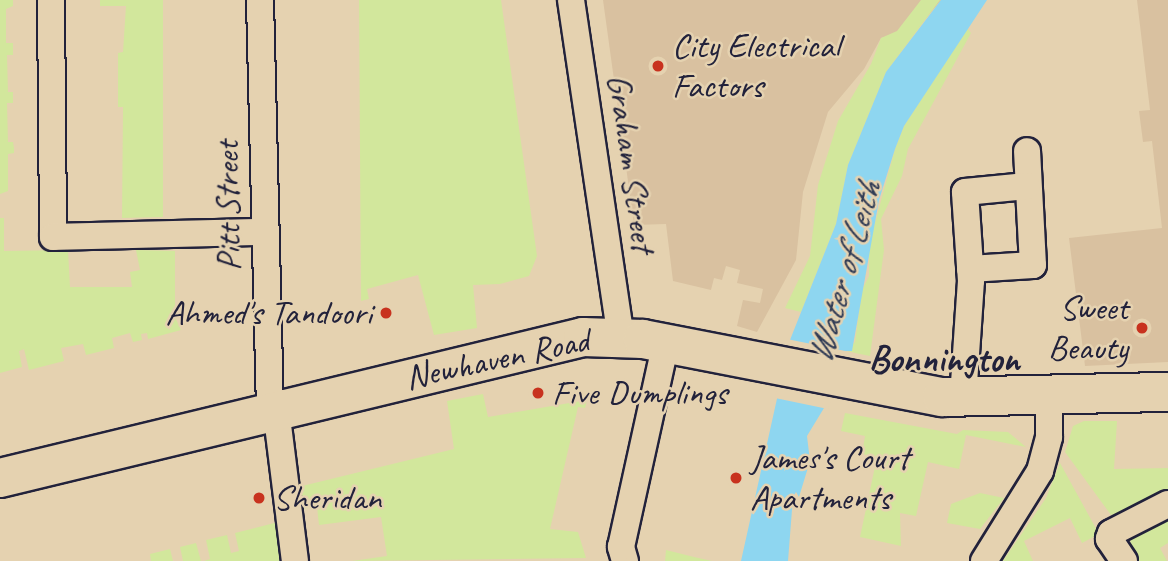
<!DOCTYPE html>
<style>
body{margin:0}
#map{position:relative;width:1168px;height:561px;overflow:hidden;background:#e5d2b0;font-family:Caveat,sans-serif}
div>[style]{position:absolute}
.built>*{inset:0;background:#d9c1a0}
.green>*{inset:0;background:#d2e79c}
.water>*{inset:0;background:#8ed6f0}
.pier>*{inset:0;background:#e5d2b0}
.roads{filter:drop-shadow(2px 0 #22223b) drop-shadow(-2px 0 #22223b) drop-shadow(0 2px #22223b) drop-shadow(0 -2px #22223b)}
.street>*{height:26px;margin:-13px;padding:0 13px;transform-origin:13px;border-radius:13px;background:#e5d2b0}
.secondary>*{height:38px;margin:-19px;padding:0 19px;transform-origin:19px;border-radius:19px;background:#e5d2b0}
.dots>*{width:19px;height:19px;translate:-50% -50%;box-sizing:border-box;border:4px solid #e5d2b0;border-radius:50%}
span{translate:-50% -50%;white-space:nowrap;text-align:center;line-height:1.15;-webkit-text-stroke:5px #e5d2b0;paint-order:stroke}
.poi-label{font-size:35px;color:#22223b}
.left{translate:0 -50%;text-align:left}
.right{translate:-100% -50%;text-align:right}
.street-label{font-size:35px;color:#22223b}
.water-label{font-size:37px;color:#323d56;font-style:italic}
.quarter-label{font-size:38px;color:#22223b;font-weight:700}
</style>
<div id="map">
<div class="built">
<div style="clip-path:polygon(603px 0,941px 0,918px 28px,881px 38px,864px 69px,828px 112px,803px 192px,796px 260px,757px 332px,737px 326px,743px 300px,760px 303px,763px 289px,737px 283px,740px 270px,726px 266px,722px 280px,714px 278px,711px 290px,673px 281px,666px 224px,634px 225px)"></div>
<div style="clip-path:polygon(1137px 0,1168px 0,1168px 362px,1085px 366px,1069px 238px,1162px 228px,1152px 141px,1143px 142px,1139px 111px,1150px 110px)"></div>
</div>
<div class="green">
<div style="clip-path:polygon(0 0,13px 0,13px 6px,6px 9px,6px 43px,13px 43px,13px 55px,7px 55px,8px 92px,13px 92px,13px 103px,7px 103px,8px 142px,13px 142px,14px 148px,14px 153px,8px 154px,8px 191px,0 194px)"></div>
<div style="clip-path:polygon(100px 0,163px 0,163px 217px,122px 218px,123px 107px,118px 107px,118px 53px,123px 52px,126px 6px,100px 6px)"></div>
<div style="clip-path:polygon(359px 0,501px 0,537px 256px,529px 276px,500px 284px,473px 285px,477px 328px,434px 335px,418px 275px,367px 289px,369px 299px,361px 301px)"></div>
<div style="clip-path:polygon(921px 0,940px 0,886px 72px,848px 165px,836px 224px,801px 312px,785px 308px,810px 256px,818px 185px,838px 121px,871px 64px,881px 38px,897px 31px)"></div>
<div style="clip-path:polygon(967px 28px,971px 33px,908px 149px,902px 176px,881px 219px,884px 250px,870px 356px,845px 351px,855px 342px,862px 290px,869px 276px,869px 245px,895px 149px,904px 126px)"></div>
<div style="clip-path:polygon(0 218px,4px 218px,4px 251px,68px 250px,70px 287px,132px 287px,130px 272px,140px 270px,136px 250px,175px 251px,175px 317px,181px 330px,148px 339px,147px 333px,141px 334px,142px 340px,133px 342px,130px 333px,112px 338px,114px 348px,86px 355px,83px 344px,61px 348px,64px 361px,29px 370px,24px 349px,19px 351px,22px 367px,0 373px)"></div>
<div style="clip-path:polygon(483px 394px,488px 417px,587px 400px,585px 408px,578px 407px,550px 529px,578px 532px,586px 558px,352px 561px,387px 556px,381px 517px,319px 525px,317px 507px,301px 509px,298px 487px,454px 449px,447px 401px)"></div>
<div style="clip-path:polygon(845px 413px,957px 434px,963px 430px,1008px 432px,1026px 447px,966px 435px,959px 469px,928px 462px,916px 516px,900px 513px,901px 546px,860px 537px,877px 457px,862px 454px,865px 436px,841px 431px)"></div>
<div style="clip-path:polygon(1084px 421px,1117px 421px,1114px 469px,1168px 468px,1168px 491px,1133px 509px,1111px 515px,1065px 452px,1073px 426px)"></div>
<div style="clip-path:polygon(1060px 463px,1099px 534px,1082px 543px,1070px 518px,1024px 541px,1033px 561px,1003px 561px,1046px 498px)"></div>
<div style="clip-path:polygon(980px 493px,1004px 498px,980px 529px,947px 523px,951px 504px)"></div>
<div style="clip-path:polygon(1168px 516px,1168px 543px,1160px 548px,1167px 561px,1139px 561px,1130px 550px,1131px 534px)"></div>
<div style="clip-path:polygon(282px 521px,288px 561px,204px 561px,210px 559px,206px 540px,227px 535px,231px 553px,239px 551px,235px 533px)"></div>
<div style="clip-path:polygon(196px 543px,201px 561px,183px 561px,180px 547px)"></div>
<div style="clip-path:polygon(170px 549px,173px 561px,151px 561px,150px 554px)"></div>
<div style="clip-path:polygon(666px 550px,694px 557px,712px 561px,665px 561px)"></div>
</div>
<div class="water">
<div style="clip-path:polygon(941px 0,987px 0,904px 126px,895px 149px,879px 200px,852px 351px,845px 351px,824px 408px,807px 436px,810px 461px,799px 497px,796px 492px,793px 497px,788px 561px,741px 561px,790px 340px,836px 224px,848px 165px,886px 72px)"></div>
</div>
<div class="pier">
<div style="clip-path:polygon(787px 339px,855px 353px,847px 355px,828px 409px,775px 398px)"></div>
</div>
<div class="roads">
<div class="street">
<div style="left:51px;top:0;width:237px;rotate:89.5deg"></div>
<div style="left:53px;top:237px;width:210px;rotate:-1.4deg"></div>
<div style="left:260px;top:0;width:411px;rotate:88.6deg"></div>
<div style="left:571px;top:0;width:341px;rotate:81.6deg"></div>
<div style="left:970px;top:269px;width:63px;rotate:-3.6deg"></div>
<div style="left:1033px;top:265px;width:114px;rotate:-93deg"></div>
<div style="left:963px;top:398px;width:117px;rotate:-86.1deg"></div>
<div style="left:971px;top:281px;width:89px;rotate:-93.9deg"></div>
<div style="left:965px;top:192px;width:62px;rotate:-5.5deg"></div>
<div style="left:276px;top:409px;width:153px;rotate:82.9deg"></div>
<div style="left:625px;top:561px;width:15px;rotate:-106deg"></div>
<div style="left:621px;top:547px;width:209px;rotate:-77.6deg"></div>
<div style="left:984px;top:561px;width:106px;rotate:-58.1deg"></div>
<div style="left:1040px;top:471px;width:35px;rotate:-75deg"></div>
<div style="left:1049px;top:437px;width:41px;rotate:-90deg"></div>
<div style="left:1124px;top:561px;width:27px;rotate:-124deg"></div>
<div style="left:1109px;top:539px;width:6px;rotate:-72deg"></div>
<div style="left:1111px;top:533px;width:64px;rotate:-27deg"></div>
</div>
<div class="secondary">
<div style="left:0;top:478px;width:600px;rotate:-13.6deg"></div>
<div style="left:583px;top:337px;width:60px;rotate:1.9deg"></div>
<div style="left:643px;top:339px;width:305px;rotate:11deg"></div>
<div style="left:942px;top:397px;width:226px;rotate:-1.3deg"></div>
</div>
</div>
<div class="dots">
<div style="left:658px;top:66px;background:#c8321e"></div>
<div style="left:386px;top:313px;background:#c8321e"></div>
<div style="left:1142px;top:328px;background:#c8321e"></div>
<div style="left:538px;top:393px;background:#c8321e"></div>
<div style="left:736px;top:478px;background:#c8321e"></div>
<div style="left:259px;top:498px;background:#c8321e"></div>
</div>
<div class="poi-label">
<span class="left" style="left:672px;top:66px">City Electrical<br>Factors</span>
<span class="right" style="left:1128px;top:328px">Sweet<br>Beauty</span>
<span class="right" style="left:372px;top:313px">Ahmed's Tandoori</span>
<span class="left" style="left:552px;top:393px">Five Dumplings</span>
<span class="left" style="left:750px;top:478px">James's Court<br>Apartments</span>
<span class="left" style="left:273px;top:498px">Sheridan</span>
</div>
<div class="street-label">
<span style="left:631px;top:163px;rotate:82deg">Graham Street</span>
<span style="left:228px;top:206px;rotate:-91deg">Pitt Street</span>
<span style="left:497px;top:359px;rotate:-12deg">Newhaven Road</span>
</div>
<div class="water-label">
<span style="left:844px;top:272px;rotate:-74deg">Water of Leith</span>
</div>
<div class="quarter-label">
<span style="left:944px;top:359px">Bonnington</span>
</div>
</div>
